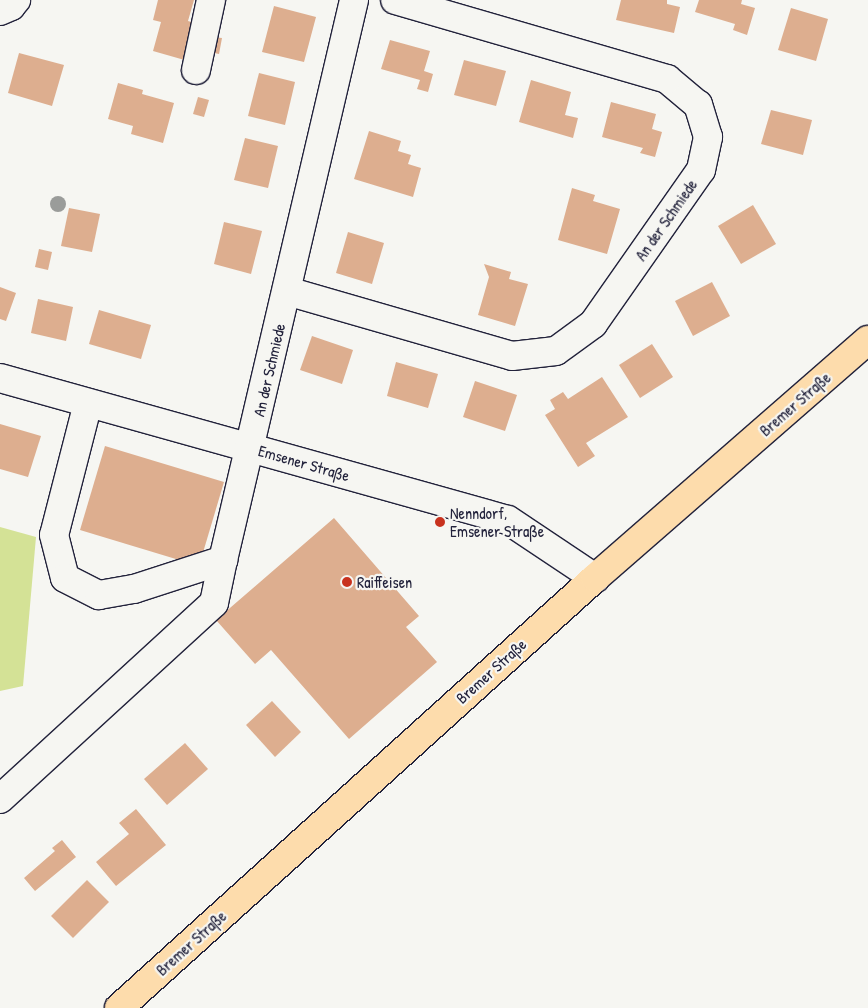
<!DOCTYPE html>
<meta charset="utf-8">
<style>
body{margin:0}
#map{position:relative;width:868px;height:1008px;overflow:hidden;background:#f6f6f2;font-family:"Patrick Hand",sans-serif}
div>[style]{position:absolute}
.green>*{inset:0;background:#d4e296}
.building>*{inset:0;background:#ddae8f}
.roads{filter:drop-shadow(1px 0 #22223b) drop-shadow(-1px 0 #22223b) drop-shadow(0 1px #22223b) drop-shadow(0 -1px #22223b)}
.minor>*{height:28px;margin:-14px;padding:0 14px;transform-origin:14px;border-radius:14px;background:#f6f6f2}
.major>*{height:28px;margin:-14px;padding:0 14px;transform-origin:14px;border-radius:14px;background:#fddcac}
.trees>*{width:16px;height:16px;margin:-8px;border-radius:50%;background:#9a9c9a}
.dots>*{width:14px;height:14px;translate:-50% -50%;box-sizing:border-box;border:2px solid #f6f6f2;border-radius:50%}
span{translate:-50% -50%;white-space:nowrap;text-align:center;line-height:1.15;-webkit-text-stroke:4.5px #f6f6f2;paint-order:stroke}
.street-label{font-size:16px;color:#22223b}
.poi-label{font-size:16px;color:#22223b}
.left{translate:0 -50%;text-align:left}
</style>
<div id="map">
<div class="green">
<div style="clip-path:polygon(0 527px,36px 537px,23px 686px,0 691px)"></div>
</div>
<div class="building">
<div style="clip-path:polygon(158px 0,194px 0,188px 21px,198px 24px,188px 61px,153px 51px,161px 22px,153px 20px)"></div>
<div style="clip-path:polygon(621px 0,667px 0,667px 4px,680px 7px,674px 33px,616px 20px)"></div>
<div style="clip-path:polygon(699px 0,742px 0,741px 4px,755px 8px,747px 35px,733px 30px,735px 24px,695px 12px)"></div>
<div style="clip-path:polygon(274px 6px,316px 17px,304px 62px,262px 52px)"></div>
<div style="clip-path:polygon(791px 8px,828px 19px,816px 61px,778px 50px)"></div>
<div style="clip-path:polygon(212px 37px,222px 38px,219px 54px,209px 52px)"></div>
<div style="clip-path:polygon(390px 40px,430px 51px,424px 71px,433px 74px,428px 92px,417px 89px,420px 80px,381px 69px)"></div>
<div style="clip-path:polygon(19px 53px,64px 65px,52px 106px,8px 93px)"></div>
<div style="clip-path:polygon(464px 60px,506px 71px,496px 106px,454px 95px)"></div>
<div style="clip-path:polygon(259px 73px,295px 82px,285px 125px,248px 116px)"></div>
<div style="clip-path:polygon(531px 80px,571px 92px,565px 115px,578px 118px,573px 138px,519px 122px)"></div>
<div style="clip-path:polygon(118px 83px,143px 90px,142px 94px,174px 103px,163px 143px,131px 134px,133px 126px,108px 119px)"></div>
<div style="clip-path:polygon(198px 97px,209px 100px,204px 117px,193px 114px)"></div>
<div style="clip-path:polygon(611px 102px,656px 114px,652px 129px,662px 132px,655px 157px,640px 153px,643px 148px,602px 137px)"></div>
<div style="clip-path:polygon(771px 110px,812px 120px,803px 155px,761px 144px)"></div>
<div style="clip-path:polygon(369px 131px,401px 141px,398px 151px,411px 155px,408px 164px,421px 168px,413px 197px,354px 179px)"></div>
<div style="clip-path:polygon(245px 138px,278px 146px,268px 188px,234px 180px)"></div>
<div style="clip-path:polygon(572px 188px,595px 195px,593px 201px,620px 209px,607px 254px,558px 240px)"></div>
<div style="clip-path:polygon(753px 205px,776px 244px,741px 264px,718px 226px)"></div>
<div style="clip-path:polygon(69px 208px,100px 214px,92px 252px,61px 246px)"></div>
<div style="clip-path:polygon(224px 222px,262px 231px,251px 274px,214px 264px)"></div>
<div style="clip-path:polygon(348px 232px,384px 243px,372px 284px,336px 273px)"></div>
<div style="clip-path:polygon(39px 249px,52px 252px,48px 270px,35px 267px)"></div>
<div style="clip-path:polygon(484px 264px,511px 272px,509px 279px,528px 284px,515px 326px,478px 315px,489px 277px)"></div>
<div style="clip-path:polygon(712px 282px,730px 316px,693px 336px,675px 301px)"></div>
<div style="clip-path:polygon(0 287px,16px 293px,6px 321px,0 319px)"></div>
<div style="clip-path:polygon(38px 299px,73px 307px,66px 341px,31px 333px)"></div>
<div style="clip-path:polygon(99px 310px,151px 325px,141px 359px,89px 344px)"></div>
<div style="clip-path:polygon(312px 336px,353px 350px,342px 384px,300px 370px)"></div>
<div style="clip-path:polygon(652px 344px,673px 377px,640px 398px,619px 365px)"></div>
<div style="clip-path:polygon(396px 362px,438px 374px,428px 408px,387px 396px)"></div>
<div style="clip-path:polygon(602px 377px,628px 417px,586px 443px,595px 456px,578px 467px,545px 415px,555px 409px,550px 400px,563px 392px,568px 399px)"></div>
<div style="clip-path:polygon(475px 381px,517px 395px,505px 431px,463px 417px)"></div>
<div style="clip-path:polygon(0 424px,41px 436px,28px 477px,0 469px)"></div>
<div style="clip-path:polygon(105px 446px,224px 482px,199px 566px,80px 530px)"></div>
<div style="clip-path:polygon(334px 518px,419px 616px,406px 627px,437px 662px,349px 739px,271px 650px,255px 664px,216px 620px)"></div>
<div style="clip-path:polygon(272px 701px,301px 732px,275px 757px,246px 725px)"></div>
<div style="clip-path:polygon(185px 743px,208px 769px,167px 805px,144px 779px)"></div>
<div style="clip-path:polygon(136px 809px,166px 845px,116px 886px,96px 862px,129px 834px,119px 823px)"></div>
<div style="clip-path:polygon(62px 840px,76px 857px,35px 891px,24px 878px,55px 851px,52px 848px)"></div>
<div style="clip-path:polygon(87px 880px,109px 902px,73px 938px,51px 916px)"></div>
</div>
<div class="roads">
<div class="minor">
<div style="left:0;top:11px;width:12px;rotate:-24deg"></div>
<div style="left:11px;top:6px;width:8px;rotate:-50deg"></div>
<div style="left:196px;top:70px;width:72px;rotate:-77.9deg"></div>
<div style="left:287px;top:291px;width:234px;rotate:16.1deg"></div>
<div style="left:512px;top:356px;width:44px;rotate:-6.5deg"></div>
<div style="left:556px;top:351px;width:46px;rotate:-36.1deg"></div>
<div style="left:593px;top:324px;width:188px;rotate:-55deg"></div>
<div style="left:701px;top:170px;width:34px;rotate:-78deg"></div>
<div style="left:708px;top:137px;width:34px;rotate:-107deg"></div>
<div style="left:698px;top:105px;width:40px;rotate:-140deg"></div>
<div style="left:667px;top:79px;width:283px;rotate:-163.8deg"></div>
<div style="left:0;top:378px;width:527px;rotate:15.62deg"></div>
<div style="left:508px;top:520px;width:105px;rotate:33.7deg"></div>
<div style="left:88px;top:403px;width:136px;rotate:104.4deg"></div>
<div style="left:54px;top:535px;width:44px;rotate:75.7deg"></div>
<div style="left:65px;top:578px;width:38px;rotate:27deg"></div>
<div style="left:99px;top:595px;width:36px;rotate:-10deg"></div>
<div style="left:134px;top:589px;width:94px;rotate:-18deg"></div>
<div style="left:223px;top:560px;width:575px;rotate:-76.83deg"></div>
<div style="left:0;top:799px;width:290px;rotate:-42.5deg"></div>
<div style="left:214px;top:603px;width:44px;rotate:-78.2deg"></div>
</div>
<div class="major">
<div style="left:119px;top:1008px;width:641px;rotate:-42.09deg"></div>
<div style="left:595px;top:578px;width:362px;rotate:-41.1deg"></div>
</div>
</div>
<div class="trees">
<div style="left:58px;top:204px"></div>
</div>
<div class="dots">
<div style="left:440px;top:522px;background:#c8321e"></div>
<div style="left:347px;top:582px;background:#c8321e"></div>
</div>
<div class="street-label">
<span style="left:666px;top:220px;rotate:-55deg">An der Schmiede</span>
<span style="left:269px;top:370px;rotate:-77deg">An der Schmiede</span>
<span style="left:795px;top:404px;rotate:-41deg">Bremer Straße</span>
<span style="left:304px;top:463px;rotate:16deg">Emsener Straße</span>
<span style="left:491px;top:671px;rotate:-42deg">Bremer Straße</span>
<span style="left:191px;top:943px;rotate:-42deg">Bremer Straße</span>
</div>
<div class="poi-label">
<span class="left" style="left:450px;top:522px">Nenndorf,<br>Emsener Straße</span>
<span class="left" style="left:357px;top:582px">Raiffeisen</span>
</div>
</div>
